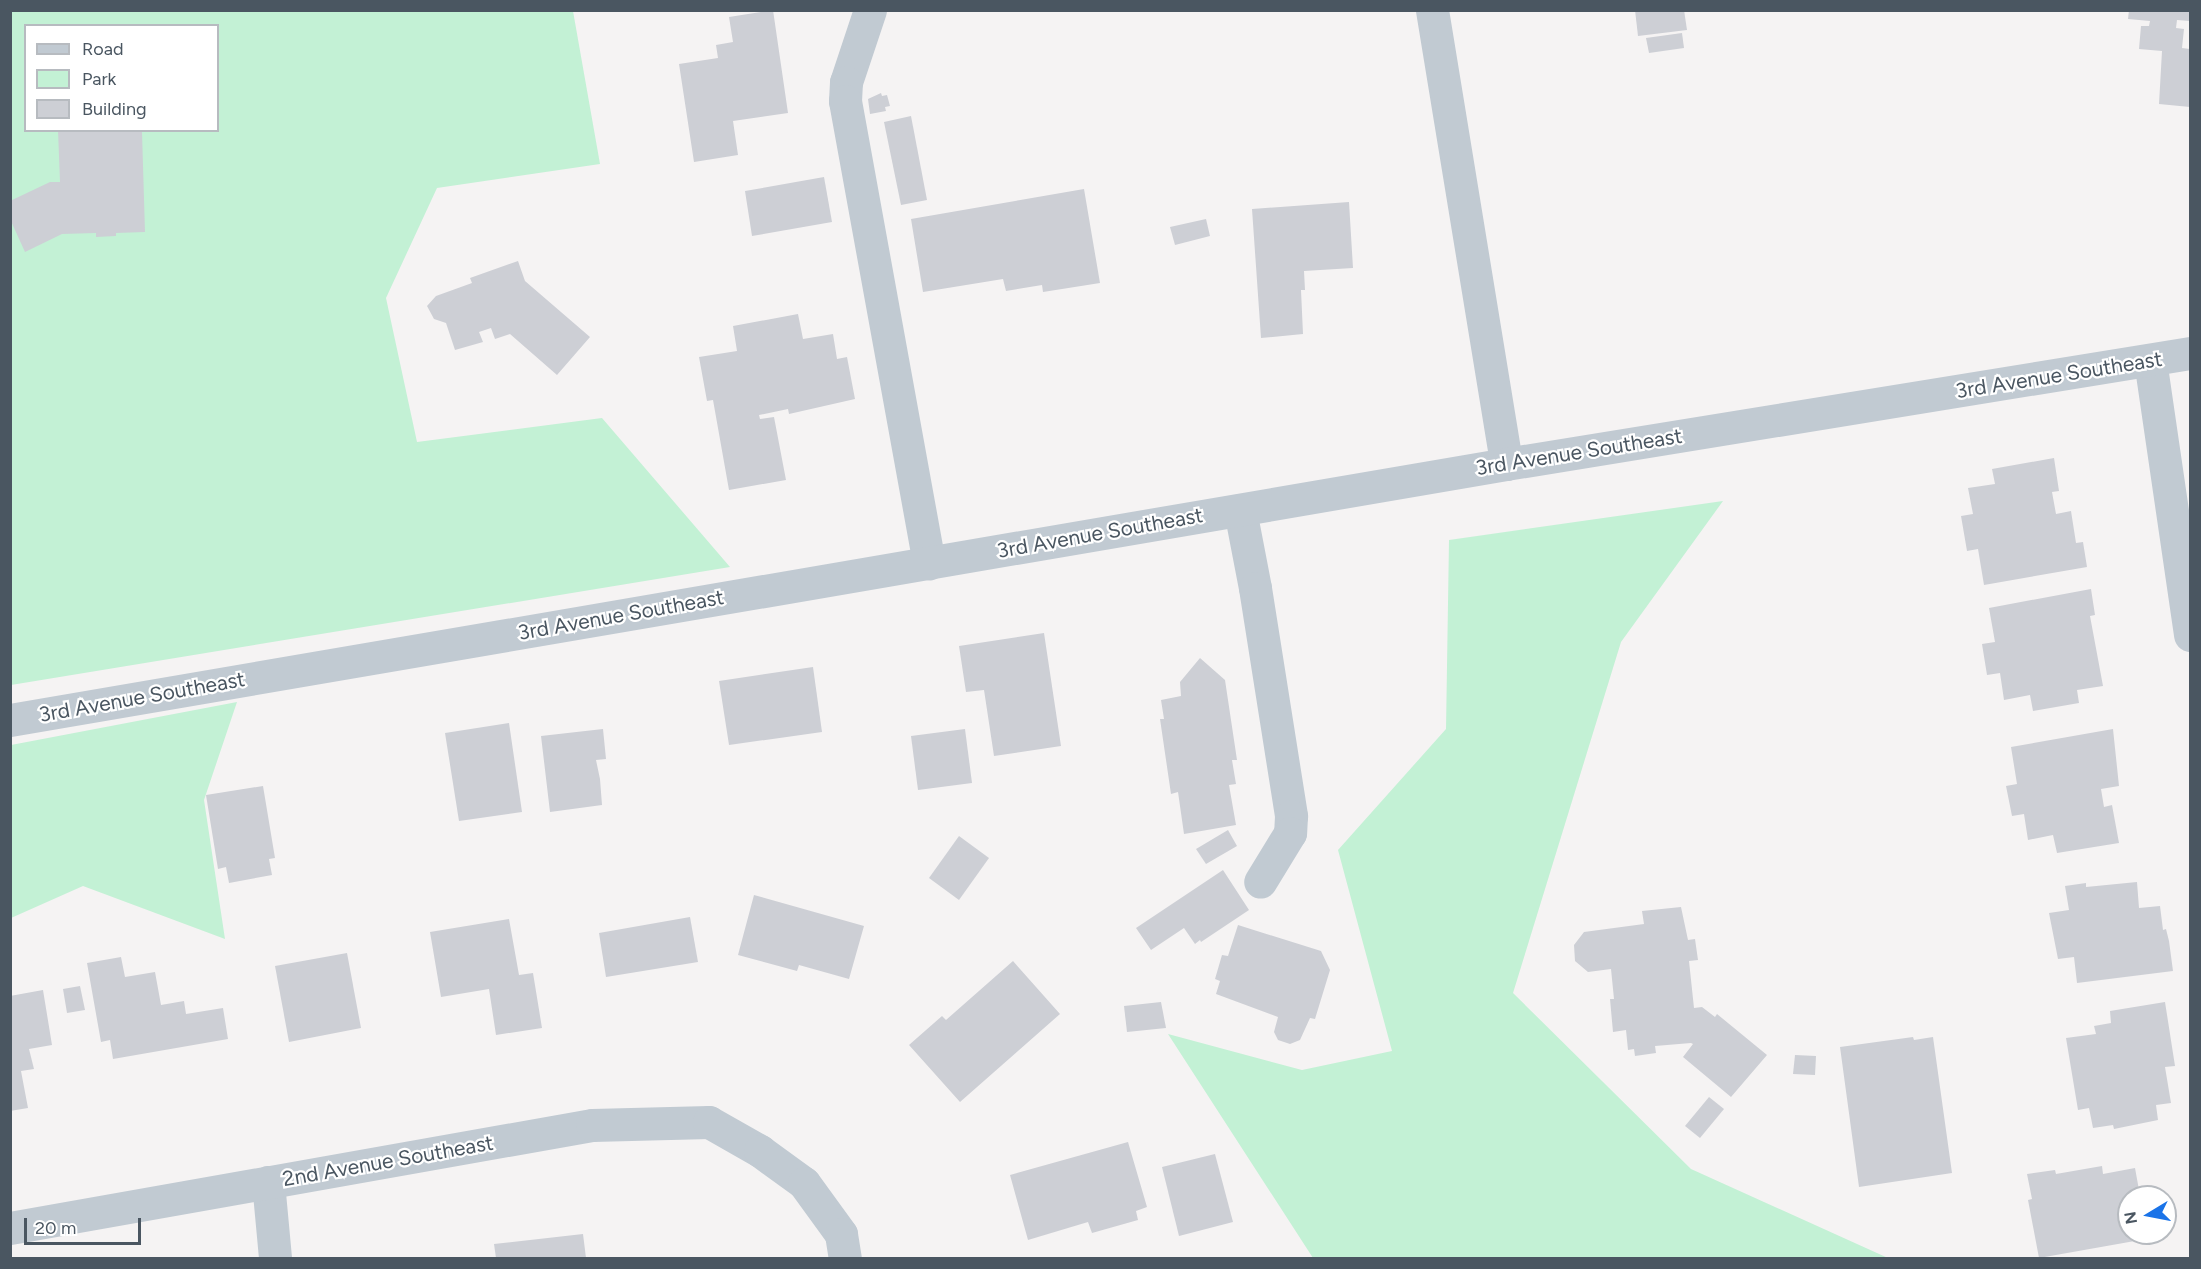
<!DOCTYPE html>
<style>
body{margin:0}
#map{position:relative;width:2201px;height:1269px;overflow:hidden;background:#f5f3f3;font-family:Figtree,sans-serif}
div>[style]{position:absolute}
.green>*{inset:0;background:#c3f1d5}
.building>*{inset:0;background:#cdcfd5}
.minor>*{height:33px;margin:-16.5px;padding:0 16.5px;transform-origin:16.5px;border-radius:16.5px;background:#c1cad2}
span{translate:-50% -50%;white-space:nowrap;text-align:center;line-height:1.15;-webkit-text-stroke:4.5px #fff;paint-order:stroke}
.street-label{font-size:21px;color:#4a5661}
.frame{position:absolute;inset:0;border:12px solid #4a5661;pointer-events:none}
.legend{position:absolute;left:24px;top:24px;width:195px;height:108px;box-sizing:border-box;background:#fff;border:2px solid #b7bbc0;margin:0;padding:8px 10px;list-style:none;font-size:18px;color:#4a5661}
.legend li{display:flex;align-items:center;gap:12px;height:30px}
.legend b{width:30px;border:2px solid #b7bbc0}
.north{position:absolute;left:2117px;top:1185px;width:60px;height:60px;box-sizing:border-box;background:#fff;border:2px solid #b7bbc0;border-radius:50%;rotate:260deg;font-size:16px;font-weight:700;line-height:24px;text-align:center;color:#4a5661}
.north::after{content:'';display:block;margin:auto;width:21px;height:27px;background:#1a73e8;clip-path:polygon(50% 0,100% 100%,50% 72%,0 100%)}
.scale{position:absolute;left:24px;top:1218px;width:117px;height:27px;box-sizing:border-box;border:3px solid #4a5661;border-top:0;padding-left:8px;font-size:18px;line-height:21px;white-space:nowrap;color:#4a5661;-webkit-text-stroke:4px #fff;paint-order:stroke}
</style>
<div id="map">
<div class="green">
<div style="clip-path:polygon(evenodd,11px 11px,573px 11px,600px 164px,437px 188px,386px 298px,417px 442px,602px 418px,730px 567px,11px 685px,11px 11px,26px 26px,218px 26px,218px 130px,26px 130px,26px 26px)"></div>
<div style="clip-path:polygon(1723px 501px,1621px 642px,1513px 993px,1691px 1169px,1888px 1258px,1313px 1258px,1168px 1034px,1302px 1070px,1392px 1051px,1338px 850px,1446px 729px,1449px 540px)"></div>
<div style="clip-path:polygon(237px 702px,204px 800px,225px 939px,83px 886px,11px 918px,11px 745px)"></div>
</div>
<div class="building">
<div style="clip-path:polygon(773px 10px,788px 113px,733px 121px,738px 155px,694px 162px,679px 64px,718px 58px,716px 45px,733px 42px,729px 17px)"></div>
<div style="clip-path:polygon(1635px 10px,1684px 10px,1687px 30px,1638px 36px)"></div>
<div style="clip-path:polygon(2129px 10px,2190px 10px,2190px 21px,2177px 20px,2176px 28px,2184px 29px,2182px 48px,2190px 49px,2190px 107px,2159px 104px,2162px 51px,2139px 49px,2141px 26px,2149px 26px,2150px 21px,2128px 19px)"></div>
<div style="clip-path:polygon(1682px 33px,1684px 48px,1649px 53px,1646px 38px)"></div>
<div style="clip-path:polygon(881px 93px,882px 96px,887px 95px,890px 106px,885px 107px,886px 111px,870px 114px,868px 99px)"></div>
<div style="clip-path:polygon(911px 116px,927px 200px,901px 205px,884px 122px)"></div>
<div style="clip-path:polygon(58px 130px,142px 132px,145px 232px,116px 233px,116px 236px,96px 237px,96px 233px,62px 234px,25px 252px,10px 219px,10px 201px,50px 182px,60px 182px)"></div>
<div style="clip-path:polygon(824px 177px,832px 222px,752px 236px,745px 191px)"></div>
<div style="clip-path:polygon(1084px 189px,1100px 283px,1043px 292px,1042px 285px,1006px 291px,1003px 279px,923px 292px,911px 219px)"></div>
<div style="clip-path:polygon(1349px 202px,1353px 268px,1304px 271px,1305px 290px,1301px 290px,1303px 334px,1261px 338px,1252px 209px)"></div>
<div style="clip-path:polygon(1206px 219px,1210px 236px,1175px 245px,1170px 227px)"></div>
<div style="clip-path:polygon(518px 261px,525px 281px,590px 337px,557px 375px,510px 334px,495px 339px,491px 328px,479px 332px,483px 342px,455px 350px,446px 323px,434px 319px,427px 306px,436px 296px,472px 283px,470px 278px)"></div>
<div style="clip-path:polygon(798px 314px,803px 339px,833px 334px,837px 359px,847px 357px,855px 399px,789px 414px,788px 409px,759px 415px,760px 419px,774px 417px,786px 480px,729px 490px,713px 400px,707px 401px,699px 357px,737px 351px,733px 326px)"></div>
<div style="clip-path:polygon(2054px 458px,2059px 491px,2052px 492px,2056px 514px,2071px 511px,2076px 543px,2083px 542px,2087px 567px,1984px 585px,1978px 549px,1967px 551px,1961px 516px,1973px 514px,1968px 488px,1995px 484px,1992px 469px)"></div>
<div style="clip-path:polygon(2091px 589px,2095px 615px,2090px 616px,2103px 686px,2077px 690px,2079px 703px,2033px 711px,2030px 695px,2004px 700px,2000px 673px,1987px 675px,1982px 644px,1995px 642px,1989px 608px)"></div>
<div style="clip-path:polygon(1044px 633px,1061px 746px,994px 756px,984px 690px,966px 692px,959px 646px)"></div>
<div style="clip-path:polygon(1200px 658px,1225px 680px,1237px 760px,1232px 760px,1236px 784px,1229px 785px,1236px 825px,1184px 834px,1178px 792px,1171px 794px,1160px 719px,1164px 719px,1161px 700px,1181px 696px,1180px 682px)"></div>
<div style="clip-path:polygon(813px 667px,822px 732px,729px 745px,719px 681px)"></div>
<div style="clip-path:polygon(509px 723px,522px 812px,459px 821px,445px 733px)"></div>
<div style="clip-path:polygon(603px 729px,606px 759px,596px 760px,600px 779px,602px 805px,550px 812px,541px 736px)"></div>
<div style="clip-path:polygon(965px 729px,972px 783px,918px 790px,911px 736px)"></div>
<div style="clip-path:polygon(2113px 729px,2119px 786px,2101px 789px,2104px 807px,2112px 805px,2119px 843px,2057px 853px,2053px 835px,2028px 840px,2024px 814px,2012px 816px,2006px 786px,2017px 784px,2011px 747px)"></div>
<div style="clip-path:polygon(263px 786px,275px 858px,269px 859px,272px 875px,229px 883px,226px 867px,218px 869px,206px 795px)"></div>
<div style="clip-path:polygon(1228px 830px,1237px 846px,1206px 864px,1196px 849px)"></div>
<div style="clip-path:polygon(959px 836px,989px 858px,959px 900px,929px 878px)"></div>
<div style="clip-path:polygon(1223px 870px,1249px 910px,1201px 942px,1200px 940px,1195px 944px,1184px 928px,1151px 950px,1136px 928px)"></div>
<div style="clip-path:polygon(2137px 882px,2139px 908px,2160px 906px,2163px 930px,2166px 929px,2169px 941px,2173px 971px,2077px 983px,2074px 957px,2058px 959px,2049px 913px,2069px 910px,2065px 886px,2086px 883px,2086px 887px)"></div>
<div style="clip-path:polygon(754px 895px,864px 926px,849px 979px,799px 965px,797px 971px,738px 955px)"></div>
<div style="clip-path:polygon(1681px 907px,1688px 940px,1695px 939px,1698px 960px,1689px 961px,1694px 1008px,1702px 1007px,1715px 1017px,1717px 1014px,1767px 1055px,1731px 1097px,1683px 1057px,1693px 1044px,1691px 1043px,1655px 1046px,1656px 1053px,1635px 1056px,1634px 1049px,1628px 1050px,1626px 1030px,1613px 1032px,1610px 999px,1614px 999px,1611px 969px,1588px 972px,1575px 961px,1574px 945px,1584px 932px,1644px 924px,1642px 911px)"></div>
<div style="clip-path:polygon(690px 917px,698px 962px,606px 977px,599px 933px)"></div>
<div style="clip-path:polygon(509px 919px,519px 975px,533px 973px,542px 1028px,496px 1035px,489px 989px,441px 997px,430px 932px)"></div>
<div style="clip-path:polygon(1238px 925px,1321px 951px,1330px 970px,1315px 1019px,1310px 1018px,1300px 1040px,1290px 1044px,1278px 1040px,1274px 1032px,1278px 1017px,1216px 994px,1220px 981px,1215px 979px,1222px 955px,1228px 956px)"></div>
<div style="clip-path:polygon(347px 953px,361px 1028px,289px 1042px,275px 966px)"></div>
<div style="clip-path:polygon(121px 957px,125px 977px,155px 972px,161px 1005px,184px 1001px,186px 1014px,223px 1008px,228px 1039px,113px 1059px,110px 1040px,101px 1042px,87px 963px)"></div>
<div style="clip-path:polygon(1013px 961px,1060px 1014px,960px 1102px,909px 1045px,942px 1016px,946px 1020px)"></div>
<div style="clip-path:polygon(80px 986px,85px 1010px,67px 1013px,63px 989px)"></div>
<div style="clip-path:polygon(43px 990px,52px 1045px,29px 1049px,34px 1069px,21px 1071px,28px 1108px,10px 1111px,10px 996px)"></div>
<div style="clip-path:polygon(1161px 1002px,1166px 1028px,1127px 1032px,1124px 1006px)"></div>
<div style="clip-path:polygon(2165px 1002px,2175px 1066px,2165px 1067px,2171px 1103px,2156px 1105px,2158px 1120px,2114px 1129px,2113px 1125px,2093px 1128px,2089px 1108px,2078px 1110px,2066px 1038px,2096px 1034px,2094px 1026px,2111px 1023px,2110px 1011px)"></div>
<div style="clip-path:polygon(1913px 1037px,1914px 1040px,1933px 1037px,1952px 1173px,1859px 1187px,1840px 1047px)"></div>
<div style="clip-path:polygon(1795px 1055px,1816px 1056px,1815px 1075px,1793px 1074px)"></div>
<div style="clip-path:polygon(1709px 1097px,1724px 1109px,1700px 1138px,1685px 1126px)"></div>
<div style="clip-path:polygon(1128px 1142px,1147px 1207px,1136px 1211px,1138px 1220px,1092px 1233px,1088px 1222px,1028px 1240px,1010px 1175px)"></div>
<div style="clip-path:polygon(1215px 1154px,1233px 1222px,1179px 1236px,1162px 1167px)"></div>
<div style="clip-path:polygon(2102px 1166px,2103px 1174px,2135px 1168px,2139px 1190px,2143px 1190px,2144px 1197px,2129px 1197px,2129px 1233px,2145px 1233px,2146px 1239px,2039px 1258px,2028px 1200px,2032px 1199px,2027px 1174px,2055px 1170px,2056px 1174px)"></div>
<div style="clip-path:polygon(583px 1234px,586px 1258px,496px 1258px,494px 1244px)"></div>
</div>
<div class="minor">
<div style="left:870px;top:10px;width:76px;rotate:108.4deg"></div>
<div style="left:846px;top:82px;width:19px;rotate:93deg"></div>
<div style="left:845px;top:101px;width:470px;rotate:79.7deg"></div>
<div style="left:1432px;top:10px;width:460px;rotate:80.7deg"></div>
<div style="left:2150px;top:360px;width:278px;rotate:81.7deg"></div>
<div style="left:1240px;top:510px;width:79px;rotate:79.1deg"></div>
<div style="left:1255px;top:588px;width:231px;rotate:81deg"></div>
<div style="left:1291px;top:816px;width:17px;rotate:93deg"></div>
<div style="left:1290px;top:833px;width:57px;rotate:121.5deg"></div>
<div style="left:10px;top:720px;width:1518px;rotate:-9.71deg"></div>
<div style="left:1506px;top:464px;width:693px;rotate:-9.22deg"></div>
<div style="left:268px;top:1182px;width:76px;rotate:84.7deg"></div>
<div style="left:10px;top:1228px;width:591px;rotate:-10.04deg"></div>
<div style="left:592px;top:1125px;width:117px;rotate:-1.5deg"></div>
<div style="left:709px;top:1122px;width:59px;rotate:29.6deg"></div>
<div style="left:760px;top:1151px;width:54px;rotate:36deg"></div>
<div style="left:804px;top:1183px;width:63px;rotate:54deg"></div>
<div style="left:841px;top:1234px;width:24px;rotate:81deg"></div>
</div>
<div class="street-label">
<span style="left:2059px;top:375px;rotate:-9deg">3rd Avenue Southeast</span>
<span style="left:1579px;top:452px;rotate:-9deg">3rd Avenue Southeast</span>
<span style="left:1100px;top:533px;rotate:-10deg">3rd Avenue Southeast</span>
<span style="left:621px;top:615px;rotate:-10deg">3rd Avenue Southeast</span>
<span style="left:142px;top:697px;rotate:-10deg">3rd Avenue Southeast</span>
<span style="left:388px;top:1161px;rotate:-10deg">2nd Avenue Southeast</span>
</div>
<div class="frame"></div>
<ul class="legend">
<li><b style="height:8px;background:#c1cad2"></b>Road</li>
<li><b style="height:16px;background:#c3f1d5"></b>Park</li>
<li><b style="height:16px;background:#cdcfd5"></b>Building</li>
</ul>
<div class="north">N</div>
<div class="scale">20 m</div>
</div>
